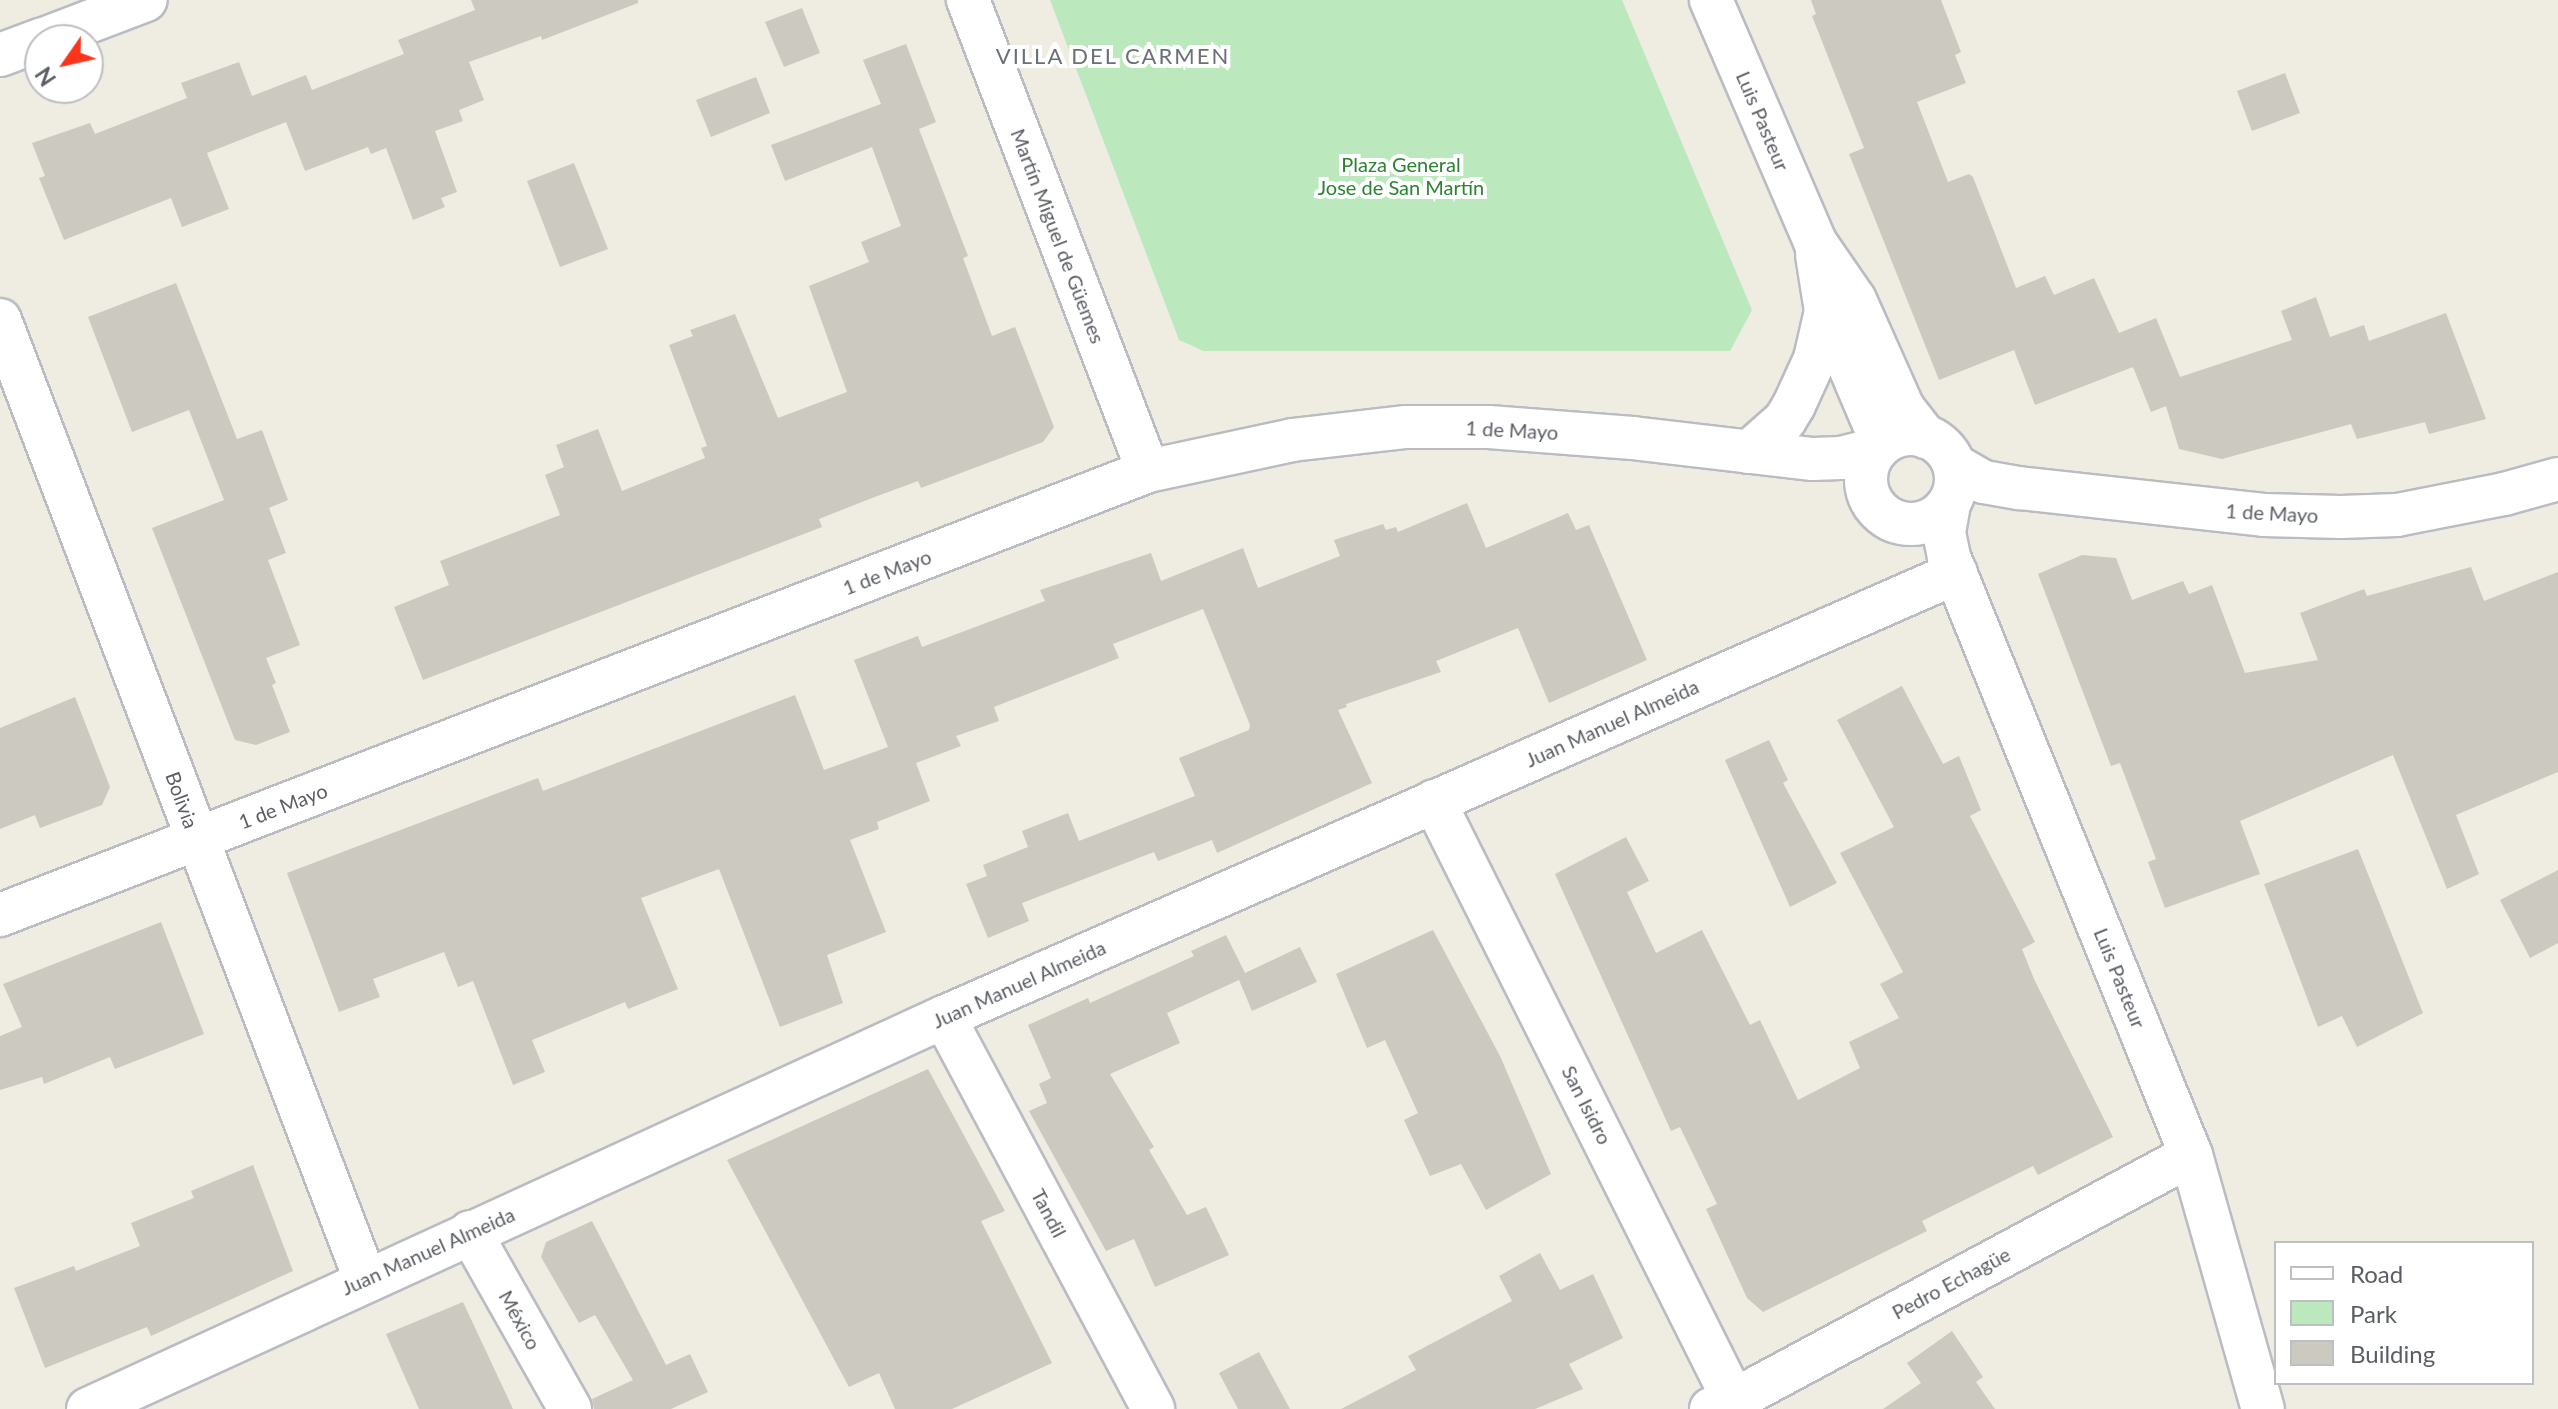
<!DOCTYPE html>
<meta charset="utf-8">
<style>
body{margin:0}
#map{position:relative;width:2558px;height:1409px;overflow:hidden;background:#efece2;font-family:Lato,sans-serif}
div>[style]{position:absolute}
.green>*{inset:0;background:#bbe9bd}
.building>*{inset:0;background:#ccc9c1}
.roads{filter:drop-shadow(2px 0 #babcc2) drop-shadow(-2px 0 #babcc2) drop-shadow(0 2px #babcc2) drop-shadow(0 -2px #babcc2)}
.minor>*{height:42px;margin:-21px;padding:0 21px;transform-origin:21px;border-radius:21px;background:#fff}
.minor>.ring{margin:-21px;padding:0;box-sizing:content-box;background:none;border:42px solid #fff;border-radius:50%}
span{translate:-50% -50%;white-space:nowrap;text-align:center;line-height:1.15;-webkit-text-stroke:8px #fff;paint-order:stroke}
.street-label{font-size:20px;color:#5a5e64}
.park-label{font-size:20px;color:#2b8332}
.neighbourhood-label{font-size:22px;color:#6b7076;letter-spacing:2px}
.legend{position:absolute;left:2274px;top:1241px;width:260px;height:144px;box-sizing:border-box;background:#fff;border:2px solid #bdbfc1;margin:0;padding:10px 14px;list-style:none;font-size:24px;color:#5a5e64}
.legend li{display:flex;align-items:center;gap:16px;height:40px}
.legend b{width:40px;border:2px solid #bdbfc1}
.north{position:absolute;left:24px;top:24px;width:80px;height:80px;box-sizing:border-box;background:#fff;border:2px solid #bdbfc1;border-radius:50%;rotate:236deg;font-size:22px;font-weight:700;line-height:32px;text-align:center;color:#5a5e64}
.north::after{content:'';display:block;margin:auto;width:28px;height:36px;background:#fb341b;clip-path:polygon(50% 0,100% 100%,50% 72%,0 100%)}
</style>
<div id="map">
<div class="green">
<div style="clip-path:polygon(1050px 0,1622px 0,1752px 310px,1730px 351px,1203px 351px,1195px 347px,1179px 340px)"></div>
</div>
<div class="building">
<div style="clip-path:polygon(471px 0,638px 0,638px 3px,542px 40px,541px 36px,469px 62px,484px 100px,459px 110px,463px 121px,435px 131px,457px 192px,441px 198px,445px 207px,413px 220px,386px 148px,371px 154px,368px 147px,305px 171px,286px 122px,207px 153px,229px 209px,182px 227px,171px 198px,64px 240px,39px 178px,45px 176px,32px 143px,90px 123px,95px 134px,187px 98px,181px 83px,239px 62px,252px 96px,306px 75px,312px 90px,404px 54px,398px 40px,475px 10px)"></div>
<div style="clip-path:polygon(1811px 0,1941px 0,1961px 52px,1955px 55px,1966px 83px,1917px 102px,1948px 182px,1969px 174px,1973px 177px,2016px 288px,2045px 276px,2054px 295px,2094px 278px,2119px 333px,2156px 318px,2180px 377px,2292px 340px,2281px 311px,2316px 297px,2330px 337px,2364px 325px,2369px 341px,2446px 313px,2486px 419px,2429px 434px,2425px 422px,2357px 439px,2351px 424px,2222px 459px,2179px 449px,2166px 406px,2151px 412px,2133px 367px,2035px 405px,2014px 350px,1939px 380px,1849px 154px,1864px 148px,1812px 16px,1816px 14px)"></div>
<div style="clip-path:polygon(802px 8px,820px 53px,784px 67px,765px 22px)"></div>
<div style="clip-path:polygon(906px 44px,936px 122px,919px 129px,968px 256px,963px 258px,992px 336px,1015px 327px,1054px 427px,1043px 442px,921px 488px,918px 481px,872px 498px,819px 519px,822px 527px,423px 680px,394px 607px,449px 585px,440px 561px,560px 515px,545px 475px,564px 467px,556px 445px,598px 429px,622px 491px,705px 458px,701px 448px,707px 446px,669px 345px,693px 336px,690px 330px,735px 314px,778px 418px,847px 392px,809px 286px,869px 262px,861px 242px,901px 226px,872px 147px,785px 181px,771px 145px,881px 104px,863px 60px)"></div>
<div style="clip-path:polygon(2285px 73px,2300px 113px,2252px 131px,2237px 91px)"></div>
<div style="clip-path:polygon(756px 77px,770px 113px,711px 137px,696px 100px)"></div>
<div style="clip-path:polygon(574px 163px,608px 249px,560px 267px,527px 181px)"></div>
<div style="clip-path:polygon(176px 283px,237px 439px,262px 430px,288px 500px,269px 508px,286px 553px,268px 560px,300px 645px,266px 658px,276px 683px,272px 685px,290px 732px,256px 745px,235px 740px,152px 528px,224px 500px,189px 410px,132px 432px,88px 317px)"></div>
<div style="clip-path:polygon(1467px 503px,1486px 548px,1568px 513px,1576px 530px,1589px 525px,1647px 660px,1549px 703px,1518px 628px,1436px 661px,1441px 672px,1346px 704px,1347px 707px,1338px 710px,1372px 783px,1217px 853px,1212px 840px,1158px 861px,1154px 852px,1022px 903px,1029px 921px,988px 938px,966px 884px,987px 876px,983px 865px,1028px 847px,1022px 831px,1068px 813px,1079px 841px,1195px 796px,1179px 758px,1249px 730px,1250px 725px,1203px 609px,1113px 644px,1119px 658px,994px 707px,999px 721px,956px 736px,961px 746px,916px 763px,930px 801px,877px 822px,879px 829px,850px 840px,886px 932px,827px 955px,843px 1003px,780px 1027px,719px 869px,641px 898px,678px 989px,628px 1009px,625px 1002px,532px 1040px,545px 1072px,513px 1085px,473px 981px,458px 987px,444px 952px,373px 979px,380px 997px,339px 1012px,287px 873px,538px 778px,543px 791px,795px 695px,824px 770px,888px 747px,854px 660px,918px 636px,922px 647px,1045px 601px,1040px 590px,1151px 553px,1161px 581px,1243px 548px,1258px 588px,1340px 556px,1334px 540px,1383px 524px,1386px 530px,1396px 527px,1398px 532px)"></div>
<div style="clip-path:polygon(2082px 555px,2116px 558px,2132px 600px,2183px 581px,2189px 594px,2212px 585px,2245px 673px,2318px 660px,2300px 613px,2364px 589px,2367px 596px,2471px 567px,2484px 601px,2558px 572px,2558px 772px,2456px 815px,2479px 874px,2447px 889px,2393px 755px,2240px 821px,2260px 874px,2165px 908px,2148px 862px,2156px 859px,2120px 763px,2111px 766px,2038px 574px)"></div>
<div style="clip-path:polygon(1902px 686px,1943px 764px,1959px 756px,1981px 810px,1970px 816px,2035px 942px,2022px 949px,2034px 979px,2113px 1137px,2038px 1175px,2033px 1166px,1922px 1221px,1927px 1231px,1763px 1312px,1747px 1298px,1706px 1209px,1717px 1204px,1680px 1127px,1671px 1131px,1555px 874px,1626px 837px,1649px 881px,1627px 892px,1656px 953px,1702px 930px,1750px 1025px,1760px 1020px,1798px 1100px,1860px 1068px,1849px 1042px,1899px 1018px,1880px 984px,1903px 972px,1840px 853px,1894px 827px,1837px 720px)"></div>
<div style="clip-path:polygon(75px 697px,110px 787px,102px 805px,40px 828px,35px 815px,0 829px,0 728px)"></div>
<div style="clip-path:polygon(1769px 740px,1788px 780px,1783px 783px,1837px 883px,1790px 907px,1725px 760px)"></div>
<div style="clip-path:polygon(2358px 849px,2423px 1013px,2357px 1047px,2342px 1016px,2318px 1027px,2264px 884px)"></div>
<div style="clip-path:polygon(2558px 870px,2558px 943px,2530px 958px,2500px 900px)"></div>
<div style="clip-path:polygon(161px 922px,204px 1034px,115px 1069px,110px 1057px,44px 1084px,42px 1077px,0 1090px,0 1036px,22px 1027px,3px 984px)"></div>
<div style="clip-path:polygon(1433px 930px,1500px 1056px,1551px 1174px,1486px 1210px,1461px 1164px,1430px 1176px,1404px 1120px,1418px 1113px,1385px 1040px,1367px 1048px,1336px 974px)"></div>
<div style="clip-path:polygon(1226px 935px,1245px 973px,1300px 947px,1317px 982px,1252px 1011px,1239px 980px,1167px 1013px,1180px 1043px,1110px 1074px,1154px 1147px,1149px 1150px,1187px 1215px,1206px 1207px,1229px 1255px,1155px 1287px,1134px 1239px,1106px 1251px,1029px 1111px,1047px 1103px,1039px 1084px,1051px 1078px,1028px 1025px,1088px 998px,1090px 1003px,1194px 956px,1191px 951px)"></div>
<div style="clip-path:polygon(928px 1069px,1005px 1211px,981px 1221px,1052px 1363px,952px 1409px,895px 1409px,879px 1373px,849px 1387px,727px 1160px)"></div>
<div style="clip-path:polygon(253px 1165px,293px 1271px,151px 1336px,147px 1327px,45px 1368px,14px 1288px,74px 1266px,76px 1271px,140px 1246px,131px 1223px,194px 1198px,191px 1191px)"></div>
<div style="clip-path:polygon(592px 1221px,666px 1365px,690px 1354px,708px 1392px,671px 1409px,594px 1409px,592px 1399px,633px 1380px,595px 1315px,579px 1323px,541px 1257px,546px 1242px)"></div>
<div style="clip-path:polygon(1540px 1253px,1560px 1290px,1593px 1274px,1623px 1338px,1569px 1364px,1583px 1389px,1535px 1409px,1341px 1409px,1416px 1370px,1408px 1356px,1512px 1301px,1499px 1276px)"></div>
<div style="clip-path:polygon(463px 1302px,513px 1409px,419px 1409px,386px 1334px)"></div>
<div style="clip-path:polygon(1952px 1331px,1983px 1377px,1976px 1382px,1995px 1409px,1883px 1409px,1921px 1383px,1907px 1363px)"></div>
<div style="clip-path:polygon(1259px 1352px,1290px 1409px,1238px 1409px,1219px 1373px)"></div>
</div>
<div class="roads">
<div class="minor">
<div style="left:968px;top:0;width:504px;rotate:69.08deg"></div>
<div style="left:1711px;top:0;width:263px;rotate:66.7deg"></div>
<div style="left:1815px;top:242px;width:70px;rotate:55.4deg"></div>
<div style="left:1855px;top:300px;width:118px;rotate:66deg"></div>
<div style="left:1903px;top:408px;width:37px;rotate:52deg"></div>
<div style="left:41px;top:40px;width:112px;rotate:-20.9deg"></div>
<div style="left:0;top:55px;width:43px;rotate:-20.6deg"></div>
<div style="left:1817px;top:255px;width:57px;rotate:80.9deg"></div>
<div style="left:1826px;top:311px;width:128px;rotate:67deg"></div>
<div style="left:1876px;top:429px;width:17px;rotate:77deg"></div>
<div style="left:0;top:320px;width:1026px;rotate:69.16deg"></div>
<div class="ring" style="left:1866px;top:434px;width:48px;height:48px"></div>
<div style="left:1749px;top:452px;width:48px;rotate:-41.6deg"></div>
<div style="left:1785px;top:420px;width:17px;rotate:-59deg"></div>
<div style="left:1794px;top:405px;width:51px;rotate:-65.5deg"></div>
<div style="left:1815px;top:359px;width:49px;rotate:-77.1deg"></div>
<div style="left:1954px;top:465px;width:34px;rotate:30deg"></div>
<div style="left:1984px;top:482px;width:36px;rotate:10deg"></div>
<div style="left:2019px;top:488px;width:246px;rotate:6.3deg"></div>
<div style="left:2264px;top:515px;width:77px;rotate:1.5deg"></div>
<div style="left:2341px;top:517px;width:56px;rotate:-2deg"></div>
<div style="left:2397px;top:515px;width:109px;rotate:-11.1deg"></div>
<div style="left:2504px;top:494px;width:56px;rotate:-15.5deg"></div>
<div style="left:1949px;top:504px;width:29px;rotate:100deg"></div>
<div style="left:1944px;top:533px;width:25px;rotate:78deg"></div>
<div style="left:1949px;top:557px;width:645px;rotate:67.97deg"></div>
<div style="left:2191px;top:1155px;width:264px;rotate:74.2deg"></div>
<div style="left:1434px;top:801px;width:680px;rotate:63.43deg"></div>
<div style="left:0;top:915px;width:1231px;rotate:-21.14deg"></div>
<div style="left:1148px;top:471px;width:147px;rotate:-12.1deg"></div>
<div style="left:1292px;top:440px;width:115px;rotate:-6.5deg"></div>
<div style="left:1406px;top:427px;width:83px"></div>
<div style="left:1489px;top:427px;width:144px;rotate:4.4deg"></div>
<div style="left:1633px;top:438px;width:181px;rotate:6.7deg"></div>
<div style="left:1813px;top:459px;width:28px;rotate:-2deg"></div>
<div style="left:1841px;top:458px;width:37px;rotate:-14deg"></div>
<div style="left:944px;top:1017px;width:444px;rotate:61.9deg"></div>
<div style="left:470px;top:1232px;width:203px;rotate:60.5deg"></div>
<div style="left:88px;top:1409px;width:941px;rotate:-24.61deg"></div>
<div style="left:944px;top:1017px;width:1105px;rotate:-23.69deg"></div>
<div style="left:1711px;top:1409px;width:27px;rotate:-22deg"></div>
<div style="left:1736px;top:1399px;width:516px;rotate:-28.2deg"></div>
</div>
</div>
<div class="street-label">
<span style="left:1763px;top:121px;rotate:67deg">Luis Pasteur</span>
<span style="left:1058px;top:236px;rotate:69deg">Martín Miguel de Güemes</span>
<span style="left:1512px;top:430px;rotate:3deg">1 de Mayo</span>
<span style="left:2272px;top:513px;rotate:3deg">1 de Mayo</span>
<span style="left:887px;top:572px;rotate:-21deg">1 de Mayo</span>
<span style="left:1612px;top:723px;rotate:-24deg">Juan Manuel Almeida</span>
<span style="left:182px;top:800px;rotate:70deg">Bolivia</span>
<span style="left:283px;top:806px;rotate:-21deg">1 de Mayo</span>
<span style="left:2120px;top:978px;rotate:68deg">Luis Pasteur</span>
<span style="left:1019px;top:984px;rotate:-24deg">Juan Manuel Almeida</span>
<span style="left:1587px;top:1105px;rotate:63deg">San Isidro</span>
<span style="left:1049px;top:1213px;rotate:62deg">Tandil</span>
<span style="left:428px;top:1251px;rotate:-24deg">Juan Manuel Almeida</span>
<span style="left:1951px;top:1283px;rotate:-28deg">Pedro Echagüe</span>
<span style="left:520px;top:1320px;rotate:61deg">México</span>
</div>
<div class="park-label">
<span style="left:1401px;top:176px">Plaza General<br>Jose de San Martín</span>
</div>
<div class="neighbourhood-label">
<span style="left:1113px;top:56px">VILLA DEL CARMEN</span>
</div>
<ul class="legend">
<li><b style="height:10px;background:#fff"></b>Road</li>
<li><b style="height:22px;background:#bbe9bd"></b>Park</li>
<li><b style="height:22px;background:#ccc9c1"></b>Building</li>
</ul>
<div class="north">N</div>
</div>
